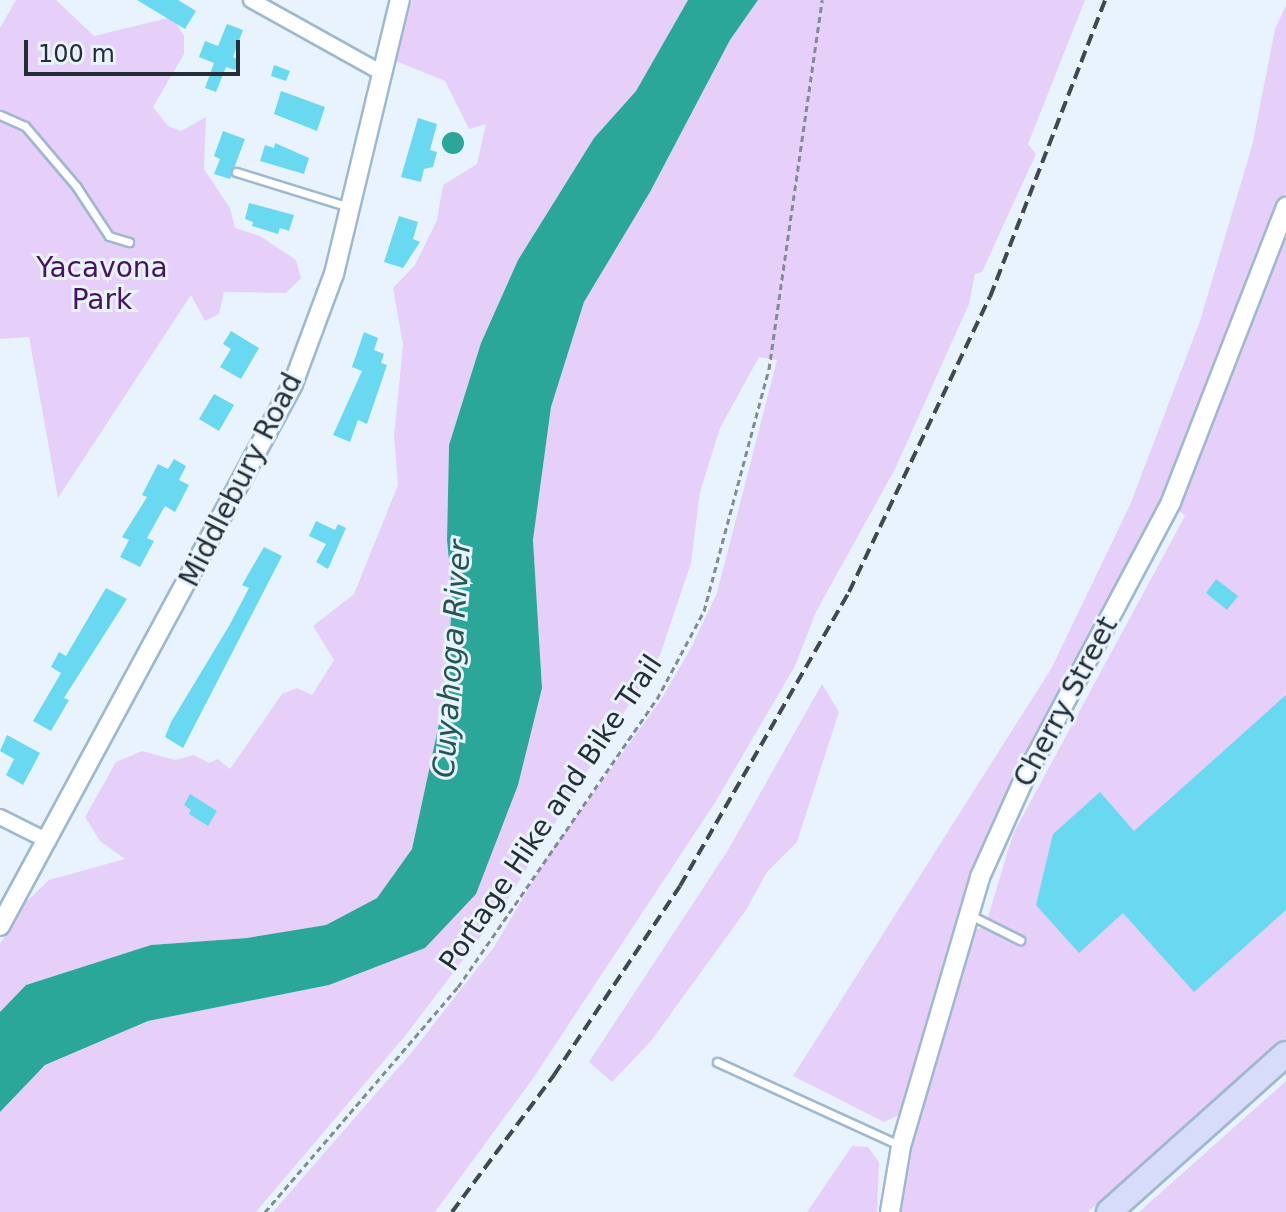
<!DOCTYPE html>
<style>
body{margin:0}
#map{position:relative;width:1286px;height:1212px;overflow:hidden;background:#e8f3fd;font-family:"DejaVu Sans",sans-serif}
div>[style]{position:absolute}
.green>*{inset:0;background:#e6d0f9}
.water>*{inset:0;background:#2ba799}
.round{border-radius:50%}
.building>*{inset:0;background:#69d8f1}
.path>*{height:3px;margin-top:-1.5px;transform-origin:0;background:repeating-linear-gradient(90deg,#828c96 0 6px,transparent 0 10px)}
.roads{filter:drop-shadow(2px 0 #9fb8cf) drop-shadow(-2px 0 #9fb8cf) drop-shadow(0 2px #9fb8cf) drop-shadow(0 -2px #9fb8cf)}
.service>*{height:7px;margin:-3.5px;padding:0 3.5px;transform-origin:3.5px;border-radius:3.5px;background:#fff}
.minor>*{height:14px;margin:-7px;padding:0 7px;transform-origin:7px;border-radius:7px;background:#fff}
.tertiary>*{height:18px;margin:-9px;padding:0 9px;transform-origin:9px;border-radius:9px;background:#fff}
.primary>*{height:24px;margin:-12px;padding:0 12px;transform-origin:12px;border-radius:12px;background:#d7dcfb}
.rail>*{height:4px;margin-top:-2px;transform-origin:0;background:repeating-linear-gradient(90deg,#3f4952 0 12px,transparent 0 18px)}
span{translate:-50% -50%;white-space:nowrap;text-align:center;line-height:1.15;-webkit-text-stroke:6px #e8f3fd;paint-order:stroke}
.park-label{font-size:28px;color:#481366}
.street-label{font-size:28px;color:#242e37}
.water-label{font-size:30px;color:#24564f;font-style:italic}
.scale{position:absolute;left:24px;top:40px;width:216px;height:36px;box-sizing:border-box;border:4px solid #242e37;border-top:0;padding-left:10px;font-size:24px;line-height:28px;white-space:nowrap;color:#242e37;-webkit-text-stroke:6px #e8f3fd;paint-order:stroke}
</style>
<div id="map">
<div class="green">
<div style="clip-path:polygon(16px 0,56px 0,94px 36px,172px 17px,184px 36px,184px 54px,153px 107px,168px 126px,181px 131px,206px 117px,204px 169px,230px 208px,235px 228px,260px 236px,296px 260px,301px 278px,286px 293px,224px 292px,219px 314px,205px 321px,191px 295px,58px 498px,29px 337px,0 339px,0 28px)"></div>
<div style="clip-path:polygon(412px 0,688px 0,636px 91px,594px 138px,518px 260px,481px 343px,449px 445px,447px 540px,452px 592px,448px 682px,412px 849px,377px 898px,326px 925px,247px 938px,151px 945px,26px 985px,0 1012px,0 944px,26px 902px,49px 880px,125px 859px,100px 841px,85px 817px,116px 762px,142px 751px,175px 760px,194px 755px,209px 763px,218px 759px,230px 769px,282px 694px,297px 688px,312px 695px,334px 660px,313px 626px,354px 594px,398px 485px,394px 436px,403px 345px,393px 288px,415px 265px,437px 220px,443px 185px,477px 164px,486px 124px,469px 129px,445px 81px,396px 61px)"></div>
<div style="clip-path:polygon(758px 0,1085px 0,1028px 144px,1036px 154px,982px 272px,975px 274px,969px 304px,895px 469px,816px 612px,795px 666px,716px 801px,534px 1077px,435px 1212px,273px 1212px,412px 1052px,494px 947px,546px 859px,662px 698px,691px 648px,717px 593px,777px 360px,759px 357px,720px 428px,700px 492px,691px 563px,660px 655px,501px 910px,405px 1036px,256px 1212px,0 1212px,0 1112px,45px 1065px,148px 1021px,329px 985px,542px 688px,533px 540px,551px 407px,584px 302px,650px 192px,730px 40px)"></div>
<div style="clip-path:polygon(1286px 5px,1286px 192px,1140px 552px,1012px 787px,901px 1114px,884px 1122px,793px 1076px,1051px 669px,1130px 505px,1200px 321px,1252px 146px,1275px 29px)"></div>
<div style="clip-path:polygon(1286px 229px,1286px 1038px,1088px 1212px,899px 1212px,904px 1163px,971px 931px,985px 927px,1013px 834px,1185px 516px,1175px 507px,1240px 357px)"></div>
<div style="clip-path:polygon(822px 684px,839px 712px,797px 842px,767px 872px,746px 910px,651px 1041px,612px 1082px,589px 1062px,728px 850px)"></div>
<div style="clip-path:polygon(1286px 1081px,1286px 1212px,1139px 1212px)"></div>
<div style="clip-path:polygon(852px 1146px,868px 1147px,879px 1162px,877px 1212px,807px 1212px)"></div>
</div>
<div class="water">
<div style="clip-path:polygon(688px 0,758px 0,730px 40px,650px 192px,584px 302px,551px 407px,533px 540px,542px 688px,518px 785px,476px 894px,425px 948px,329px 985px,148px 1021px,45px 1065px,0 1112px,0 1012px,26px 985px,151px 945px,247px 938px,326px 925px,377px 898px,412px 849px,448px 682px,452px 592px,447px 540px,449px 445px,481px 343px,518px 260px,594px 138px,636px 91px)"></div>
<div class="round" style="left:442px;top:132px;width:22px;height:22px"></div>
</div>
<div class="building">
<div style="clip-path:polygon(137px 0,178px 0,196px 11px,185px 29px)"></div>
<div style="clip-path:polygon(227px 24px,243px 30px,233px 57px,239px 60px,235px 70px,226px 67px,216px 92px,205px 88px,214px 63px,199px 57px,205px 41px,218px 46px)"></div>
<div style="clip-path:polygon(274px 65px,290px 71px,286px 81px,271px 76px)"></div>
<div style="clip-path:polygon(281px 91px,325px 107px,317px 131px,274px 114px)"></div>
<div style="clip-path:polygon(418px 118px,437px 124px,430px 150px,437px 152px,433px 167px,424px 169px,421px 182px,401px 177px)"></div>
<div style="clip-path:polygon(223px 131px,245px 139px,230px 179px,214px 174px,220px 159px,214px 156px)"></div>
<div style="clip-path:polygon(275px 143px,309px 158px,304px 174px,260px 161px,265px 145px,274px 148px)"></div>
<div style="clip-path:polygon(249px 203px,294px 215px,289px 231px,280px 228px,278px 234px,252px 226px,253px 222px,245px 219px)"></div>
<div style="clip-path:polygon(399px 216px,418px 222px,413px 239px,420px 242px,403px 268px,384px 262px)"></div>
<div style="clip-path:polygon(231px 331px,259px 348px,241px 379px,220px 367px,231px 349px,223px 344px)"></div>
<div style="clip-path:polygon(364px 332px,378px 338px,374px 350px,384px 354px,381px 363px,387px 365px,367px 424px,358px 420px,350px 442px,333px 435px,362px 371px,352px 367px)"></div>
<div style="clip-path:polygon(214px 394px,234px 405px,219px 431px,199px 419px)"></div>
<div style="clip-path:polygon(174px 459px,186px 466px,179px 480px,189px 485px,175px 512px,165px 506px,147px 538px,154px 541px,140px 567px,120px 557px,129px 540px,122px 537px,147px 497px,142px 495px,158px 464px,168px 469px)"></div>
<div style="clip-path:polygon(316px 521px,335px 530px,338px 524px,346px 528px,328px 569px,316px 562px,326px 544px,309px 536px)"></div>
<div style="clip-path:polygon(264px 547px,282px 556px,183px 748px,165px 737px,171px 722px,229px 626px,249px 588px,242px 585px)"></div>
<div style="clip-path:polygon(1216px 579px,1238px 596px,1227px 610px,1206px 593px)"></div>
<div style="clip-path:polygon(106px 588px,127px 599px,64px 698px,69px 700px,51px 731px,33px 721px,61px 673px,51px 667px,59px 652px,66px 656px)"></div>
<div style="clip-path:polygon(1286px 695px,1286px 910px,1194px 992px,1123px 913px,1079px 953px,1036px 905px,1053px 834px,1100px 792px,1134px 831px)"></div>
<div style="clip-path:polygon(7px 735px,40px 753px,23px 785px,6px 775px,14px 759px,0 751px)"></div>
<div style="clip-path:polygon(190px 794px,217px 811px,208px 826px,189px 814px,191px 810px,184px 805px)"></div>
</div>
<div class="path">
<div style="left:265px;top:1212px;width:296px;rotate:-49.4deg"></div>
<div style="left:458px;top:987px;width:350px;rotate:-55.4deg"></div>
<div style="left:657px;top:699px;width:100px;rotate:-61.9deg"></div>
<div style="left:704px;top:611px;width:251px;rotate:-75deg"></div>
<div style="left:769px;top:369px;width:373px;rotate:-81.8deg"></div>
</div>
<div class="roads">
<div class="service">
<div style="left:0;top:115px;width:27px;rotate:24deg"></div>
<div style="left:25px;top:126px;width:79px;rotate:49.6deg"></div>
<div style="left:76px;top:186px;width:60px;rotate:56.6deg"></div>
<div style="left:109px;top:236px;width:21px;rotate:17deg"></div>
<div style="left:236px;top:172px;width:118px;rotate:17.2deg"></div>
<div style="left:972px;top:916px;width:54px;rotate:26.6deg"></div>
<div style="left:717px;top:1062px;width:202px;rotate:24.5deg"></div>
</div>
<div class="minor">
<div style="left:251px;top:0;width:152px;rotate:29.1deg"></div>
<div style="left:0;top:817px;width:54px;rotate:26.6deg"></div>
</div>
<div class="tertiary">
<div style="left:0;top:926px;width:616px;rotate:-61.6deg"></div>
<div style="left:293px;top:384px;width:117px;rotate:-69.6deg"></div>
<div style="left:334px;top:274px;width:282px;rotate:-76.5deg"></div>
<div style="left:890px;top:1212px;width:67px;rotate:-80.5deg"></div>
<div style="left:901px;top:1146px;width:280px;rotate:-73.6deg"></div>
<div style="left:980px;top:877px;width:107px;rotate:-65.8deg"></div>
<div style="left:1024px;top:779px;width:314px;rotate:-62deg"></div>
<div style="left:1171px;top:502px;width:317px;rotate:-68.7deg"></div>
</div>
<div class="primary">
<div style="left:1109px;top:1212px;width:237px;rotate:-41.8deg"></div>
</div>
</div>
<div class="rail">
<div style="left:452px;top:1212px;width:171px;rotate:-53.3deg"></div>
<div style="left:554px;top:1075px;width:227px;rotate:-56.3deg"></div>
<div style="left:680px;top:886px;width:339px;rotate:-60.1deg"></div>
<div style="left:849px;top:592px;width:327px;rotate:-64.5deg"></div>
<div style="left:990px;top:297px;width:318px;rotate:-68.8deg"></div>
</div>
<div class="park-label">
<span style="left:102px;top:284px">Yacavona<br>Park</span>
</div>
<div class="street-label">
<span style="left:241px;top:480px;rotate:-63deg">Middlebury Road</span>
<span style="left:1066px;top:702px;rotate:-62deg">Cherry Street</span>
<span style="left:551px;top:813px;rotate:-56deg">Portage Hike and Bike Trail</span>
</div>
<div class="water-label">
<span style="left:452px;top:659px;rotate:-86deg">Cuyahoga River</span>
</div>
<div class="scale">100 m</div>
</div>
